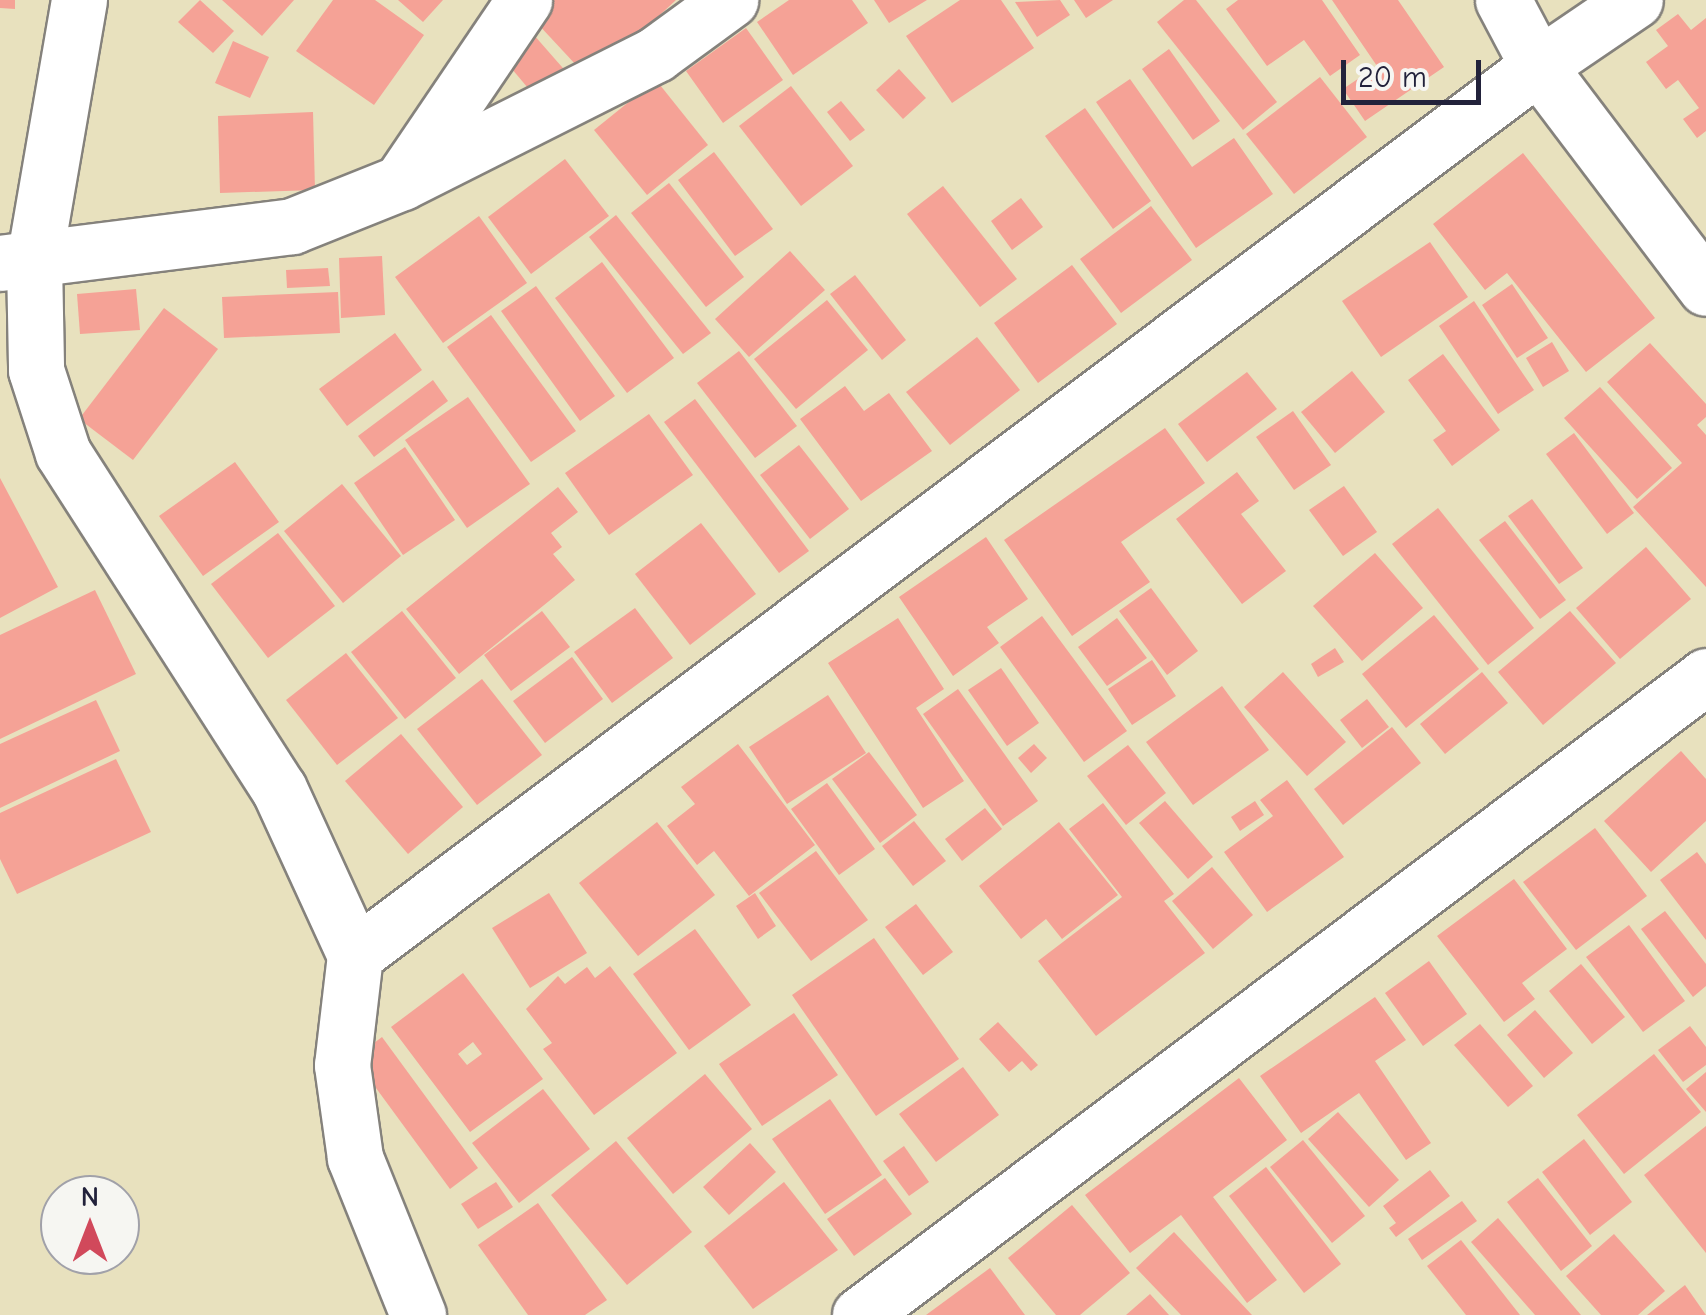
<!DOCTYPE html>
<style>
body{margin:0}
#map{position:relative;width:1706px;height:1315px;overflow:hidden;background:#e8e1be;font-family:"Comic Neue",sans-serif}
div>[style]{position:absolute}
.building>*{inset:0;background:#f5a296}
.roads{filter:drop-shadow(2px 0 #85827c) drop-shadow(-2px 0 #85827c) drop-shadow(0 2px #85827c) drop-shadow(0 -2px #85827c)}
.minor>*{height:55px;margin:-27.5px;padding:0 27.5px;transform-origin:27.5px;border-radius:27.5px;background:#fff}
span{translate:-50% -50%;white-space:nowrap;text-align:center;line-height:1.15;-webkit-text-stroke:9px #f6f6f2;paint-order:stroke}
.north{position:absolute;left:40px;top:1175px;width:100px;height:100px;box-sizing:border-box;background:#f6f6f2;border:2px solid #a1a1a9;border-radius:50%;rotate:0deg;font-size:28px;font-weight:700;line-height:40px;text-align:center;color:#22223b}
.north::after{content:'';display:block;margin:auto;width:35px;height:45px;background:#d1495b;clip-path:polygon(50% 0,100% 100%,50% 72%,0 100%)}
.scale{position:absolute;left:1341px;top:60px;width:140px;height:45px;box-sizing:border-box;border:5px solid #22223b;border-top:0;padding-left:12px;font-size:30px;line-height:35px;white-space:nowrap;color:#22223b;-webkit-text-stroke:8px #f6f6f2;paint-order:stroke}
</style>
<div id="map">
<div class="building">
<div style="clip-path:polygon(0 0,15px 0,15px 9px,0 8px)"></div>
<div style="clip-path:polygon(200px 0,234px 31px,213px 53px,178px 22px)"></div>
<div style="clip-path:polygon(222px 0,294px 0,262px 36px)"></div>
<div style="clip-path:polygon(333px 0,375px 0,424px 35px,374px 105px,296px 51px)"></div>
<div style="clip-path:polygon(398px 0,443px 0,423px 22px)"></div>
<div style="clip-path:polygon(531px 0,676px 0,590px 80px,523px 8px)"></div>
<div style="clip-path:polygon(789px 0,852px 0,868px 23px,793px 75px,757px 22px)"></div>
<div style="clip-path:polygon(874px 0,927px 0,889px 23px)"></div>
<div style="clip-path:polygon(960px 0,1001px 0,1034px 48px,952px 103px,906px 36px)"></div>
<div style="clip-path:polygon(1060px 0,1070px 15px,1037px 37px,1015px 2px)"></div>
<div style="clip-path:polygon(1074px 0,1113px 0,1086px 18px)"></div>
<div style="clip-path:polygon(1184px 0,1196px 0,1277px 102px,1243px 130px,1157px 22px)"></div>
<div style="clip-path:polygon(1238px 0,1322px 0,1360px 55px,1330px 76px,1304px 40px,1267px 66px,1226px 9px)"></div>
<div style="clip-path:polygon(1332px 0,1398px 0,1444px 67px,1365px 121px,1343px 89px,1377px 66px)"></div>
<div style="clip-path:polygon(1678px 14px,1691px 30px,1706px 18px,1706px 131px,1697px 138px,1683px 119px,1699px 108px,1678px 80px,1666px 89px,1646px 62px,1668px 46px,1656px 30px)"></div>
<div style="clip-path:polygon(526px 26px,569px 75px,538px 100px,497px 51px)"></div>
<div style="clip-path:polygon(746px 28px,783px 80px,723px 123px,686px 71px)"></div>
<div style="clip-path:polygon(233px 41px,269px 57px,250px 98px,215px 83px)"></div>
<div style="clip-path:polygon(1169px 49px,1220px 121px,1193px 140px,1142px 69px)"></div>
<div style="clip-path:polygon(899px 69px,926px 98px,903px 119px,876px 90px)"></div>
<div style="clip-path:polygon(1320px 77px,1367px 137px,1294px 194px,1246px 134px)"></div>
<div style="clip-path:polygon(1130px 79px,1192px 167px,1234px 138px,1273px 194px,1196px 248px,1096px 102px)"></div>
<div style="clip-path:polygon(656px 80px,708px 145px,647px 195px,594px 130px)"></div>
<div style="clip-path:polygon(791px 86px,853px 166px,801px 206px,739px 126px)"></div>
<div style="clip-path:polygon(841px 101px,865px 130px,850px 141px,827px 112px)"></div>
<div style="clip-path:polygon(1085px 108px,1151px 201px,1113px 229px,1045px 136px)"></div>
<div style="clip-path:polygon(313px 112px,315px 190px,220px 193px,218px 116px)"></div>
<div style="clip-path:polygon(714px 152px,773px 229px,735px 256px,678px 180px)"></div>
<div style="clip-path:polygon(1523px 153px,1655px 318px,1586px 372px,1507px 273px,1485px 290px,1433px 224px)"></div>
<div style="clip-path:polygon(565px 159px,609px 216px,531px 274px,488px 217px)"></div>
<div style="clip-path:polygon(669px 183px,744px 277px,706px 307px,631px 213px)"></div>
<div style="clip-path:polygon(943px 186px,1017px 279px,980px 307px,907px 214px)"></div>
<div style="clip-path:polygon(1021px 198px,1043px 227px,1012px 250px,991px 221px)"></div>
<div style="clip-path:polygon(1151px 206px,1192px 260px,1121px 313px,1080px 259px)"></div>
<div style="clip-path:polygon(616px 215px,711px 333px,683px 354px,589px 237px)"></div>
<div style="clip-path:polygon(479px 216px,527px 283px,443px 343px,395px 277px)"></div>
<div style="clip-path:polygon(1430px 242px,1468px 297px,1381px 357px,1342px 301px)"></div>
<div style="clip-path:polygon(790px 251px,825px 290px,749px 357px,715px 319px)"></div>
<div style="clip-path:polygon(382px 256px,385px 315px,341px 318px,339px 258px)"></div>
<div style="clip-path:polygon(602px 262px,674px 358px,627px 393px,555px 298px)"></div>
<div style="clip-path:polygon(1072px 265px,1117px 324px,1038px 383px,994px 323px)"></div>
<div style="clip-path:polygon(328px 268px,330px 286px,287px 288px,286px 270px)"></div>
<div style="clip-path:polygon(855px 275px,906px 340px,882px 360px,830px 294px)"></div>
<div style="clip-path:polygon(1512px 284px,1548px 338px,1517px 358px,1482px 305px)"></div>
<div style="clip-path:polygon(536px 286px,615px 396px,580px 421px,501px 311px)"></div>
<div style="clip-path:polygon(136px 289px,140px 330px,80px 334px,77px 294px)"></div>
<div style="clip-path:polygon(338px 292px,340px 333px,224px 338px,222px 297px)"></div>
<div style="clip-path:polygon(827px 300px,868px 350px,796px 409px,754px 359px)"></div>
<div style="clip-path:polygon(1474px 301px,1534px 390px,1498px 414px,1439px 326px)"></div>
<div style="clip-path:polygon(164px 308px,218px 349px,133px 460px,79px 419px)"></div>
<div style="clip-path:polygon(491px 315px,576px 431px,531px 462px,447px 347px)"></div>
<div style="clip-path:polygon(395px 333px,422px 370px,347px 426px,319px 389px)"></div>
<div style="clip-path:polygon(977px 337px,1020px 390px,950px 445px,906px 392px)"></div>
<div style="clip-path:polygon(1552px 342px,1569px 371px,1543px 387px,1526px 358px)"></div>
<div style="clip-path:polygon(1650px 343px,1706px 404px,1706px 417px,1697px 425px,1706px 435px,1706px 587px,1633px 507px,1682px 463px,1607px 382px)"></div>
<div style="clip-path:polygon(739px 351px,797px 426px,755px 458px,697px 383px)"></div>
<div style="clip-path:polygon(1443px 354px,1500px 430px,1452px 466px,1433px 440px,1446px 431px,1408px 380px)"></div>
<div style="clip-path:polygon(1352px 371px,1385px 412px,1335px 453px,1301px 412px)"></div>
<div style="clip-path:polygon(1247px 372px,1277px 409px,1207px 462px,1178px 424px)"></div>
<div style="clip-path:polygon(433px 380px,448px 401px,374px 457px,358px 436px)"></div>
<div style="clip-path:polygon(845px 386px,864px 411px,889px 393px,932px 451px,861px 501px,800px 419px)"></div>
<div style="clip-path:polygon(1600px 387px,1672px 468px,1637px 499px,1564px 418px)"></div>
<div style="clip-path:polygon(468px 397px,530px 484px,467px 528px,405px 440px)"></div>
<div style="clip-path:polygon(695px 399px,809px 551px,779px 573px,664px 422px)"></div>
<div style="clip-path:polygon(1293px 411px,1331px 465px,1294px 490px,1256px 437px)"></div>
<div style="clip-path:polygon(649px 414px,693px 475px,609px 535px,565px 473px)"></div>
<div style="clip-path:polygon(1165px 428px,1205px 483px,1121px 542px,1150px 582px,1072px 636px,1004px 540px)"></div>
<div style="clip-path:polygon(1574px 433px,1634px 513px,1607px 534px,1546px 454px)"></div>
<div style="clip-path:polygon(799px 445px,849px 509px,810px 539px,760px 475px)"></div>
<div style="clip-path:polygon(405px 447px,455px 520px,403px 555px,354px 483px)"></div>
<div style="clip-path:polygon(235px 462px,279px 522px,203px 576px,159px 516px)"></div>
<div style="clip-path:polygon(1237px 472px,1259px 501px,1241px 514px,1286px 571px,1242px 604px,1176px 519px)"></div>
<div style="clip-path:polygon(0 478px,58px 587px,0 618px)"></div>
<div style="clip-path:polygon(342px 484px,401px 556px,343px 603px,284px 531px)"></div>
<div style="clip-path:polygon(1344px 486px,1377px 532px,1343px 556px,1309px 510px)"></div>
<div style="clip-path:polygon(558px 487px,578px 512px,551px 533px,562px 547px,553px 554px,575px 580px,459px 674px,406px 609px)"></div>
<div style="clip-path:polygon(1532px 499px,1583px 568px,1559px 584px,1508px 516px)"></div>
<div style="clip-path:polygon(1438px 508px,1534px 628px,1488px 665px,1392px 544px)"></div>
<div style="clip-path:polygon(1505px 521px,1566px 600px,1540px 619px,1479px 540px)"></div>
<div style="clip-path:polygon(701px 523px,756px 594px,690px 645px,635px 574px)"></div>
<div style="clip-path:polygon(278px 533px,335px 606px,268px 658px,211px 584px)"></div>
<div style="clip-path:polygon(986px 537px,1028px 599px,987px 627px,999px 643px,953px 676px,899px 597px)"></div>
<div style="clip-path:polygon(1646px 547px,1691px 599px,1620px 659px,1576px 608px)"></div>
<div style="clip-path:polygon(1375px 553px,1423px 608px,1362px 661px,1313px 606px)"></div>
<div style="clip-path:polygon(1151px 588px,1198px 651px,1167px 675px,1119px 611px)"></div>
<div style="clip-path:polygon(95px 590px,136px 674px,0 739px,0 635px)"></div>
<div style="clip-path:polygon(635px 608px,673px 658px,612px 703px,574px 652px)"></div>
<div style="clip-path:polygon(402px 611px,456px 678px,405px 719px,351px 652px)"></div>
<div style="clip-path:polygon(542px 611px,570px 647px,511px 691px,484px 655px)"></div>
<div style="clip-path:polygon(1570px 611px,1616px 663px,1543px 725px,1498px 672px)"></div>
<div style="clip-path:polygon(1434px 615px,1479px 669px,1406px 728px,1362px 674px)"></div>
<div style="clip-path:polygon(1042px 616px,1127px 731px,1084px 762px,1000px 647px)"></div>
<div style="clip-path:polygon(898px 618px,944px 689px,916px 708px,964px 781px,923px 808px,828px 663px)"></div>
<div style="clip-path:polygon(1117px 618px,1147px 658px,1107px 686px,1078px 647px)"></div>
<div style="clip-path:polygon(1335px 648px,1344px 662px,1318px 677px,1311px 664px)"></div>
<div style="clip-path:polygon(346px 653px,398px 718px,337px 765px,286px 700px)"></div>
<div style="clip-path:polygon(572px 657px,603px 699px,545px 743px,513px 701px)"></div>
<div style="clip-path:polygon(1152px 660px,1176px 696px,1132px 725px,1108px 689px)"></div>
<div style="clip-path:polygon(1001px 668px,1039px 723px,1007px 746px,968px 690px)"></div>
<div style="clip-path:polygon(1283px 672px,1346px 742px,1307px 776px,1244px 707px)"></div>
<div style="clip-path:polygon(1482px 672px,1508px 703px,1445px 754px,1420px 724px)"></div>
<div style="clip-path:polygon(482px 679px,542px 755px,477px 805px,417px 729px)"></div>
<div style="clip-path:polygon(1222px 686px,1269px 750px,1193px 805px,1146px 742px)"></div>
<div style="clip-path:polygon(958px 689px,1038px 801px,1003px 826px,923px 714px)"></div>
<div style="clip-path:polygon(828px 695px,866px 753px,787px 804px,749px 747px)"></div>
<div style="clip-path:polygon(1367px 699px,1389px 727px,1362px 748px,1340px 720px)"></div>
<div style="clip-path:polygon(96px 700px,120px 751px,0 808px,0 744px)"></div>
<div style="clip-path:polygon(1392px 727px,1421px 763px,1343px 825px,1314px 789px)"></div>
<div style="clip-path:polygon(401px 734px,463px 807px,408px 854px,345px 781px)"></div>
<div style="clip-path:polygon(738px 744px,815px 845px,749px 896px,714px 851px,697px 865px,667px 826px,695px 804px,681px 787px)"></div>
<div style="clip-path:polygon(1034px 744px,1047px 758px,1031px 773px,1018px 758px)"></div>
<div style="clip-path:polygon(1128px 745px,1166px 793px,1126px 825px,1087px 776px)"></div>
<div style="clip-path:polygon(1681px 751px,1706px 779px,1706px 821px,1651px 872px,1604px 821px)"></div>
<div style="clip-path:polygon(869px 752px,917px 815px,880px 843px,832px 779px)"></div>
<div style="clip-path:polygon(116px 759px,151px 832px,17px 894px,0 859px,0 813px)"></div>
<div style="clip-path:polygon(1287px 780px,1344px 857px,1267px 912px,1224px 852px,1273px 816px,1260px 800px)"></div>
<div style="clip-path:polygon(827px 783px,875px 849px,839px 875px,791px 809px)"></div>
<div style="clip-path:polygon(1165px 801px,1213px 857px,1188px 879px,1139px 823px)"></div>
<div style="clip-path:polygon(1255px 801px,1264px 815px,1240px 831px,1231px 817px)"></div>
<div style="clip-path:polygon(1103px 803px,1174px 894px,1164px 901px,1205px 953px,1096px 1036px,1038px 961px,1122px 897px,1069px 829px)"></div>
<div style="clip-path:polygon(985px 808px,1002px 829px,962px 861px,945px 839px)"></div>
<div style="clip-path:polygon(914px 821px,946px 861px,913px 886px,882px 846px)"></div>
<div style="clip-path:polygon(657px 822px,715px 895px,638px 956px,579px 883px)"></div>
<div style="clip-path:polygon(1059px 822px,1118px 895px,1062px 939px,1046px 919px,1021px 939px,979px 886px)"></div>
<div style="clip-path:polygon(1595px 828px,1647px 896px,1576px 950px,1523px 882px)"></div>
<div style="clip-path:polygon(816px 851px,868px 920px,811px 961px,759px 893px)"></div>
<div style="clip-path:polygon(1697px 852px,1706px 864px,1706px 940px,1660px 880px)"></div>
<div style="clip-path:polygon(1212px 867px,1253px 915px,1213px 949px,1172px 901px)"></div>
<div style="clip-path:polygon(1514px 879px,1567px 949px,1522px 983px,1535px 999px,1504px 1022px,1437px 936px)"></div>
<div style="clip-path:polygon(549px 893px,587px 953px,530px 988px,492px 928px)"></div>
<div style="clip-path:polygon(755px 893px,776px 926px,758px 939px,736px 906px)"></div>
<div style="clip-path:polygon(916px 904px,953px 952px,923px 975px,885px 927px)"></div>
<div style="clip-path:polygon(1665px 911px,1706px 964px,1706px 986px,1693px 997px,1641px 929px)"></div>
<div style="clip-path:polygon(1629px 925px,1685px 1001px,1643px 1032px,1586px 957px)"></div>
<div style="clip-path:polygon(695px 929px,751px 1005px,689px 1050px,633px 974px)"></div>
<div style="clip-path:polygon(874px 938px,959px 1059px,876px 1116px,792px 995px)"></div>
<div style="clip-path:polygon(1429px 961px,1467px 1014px,1423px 1046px,1385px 993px)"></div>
<div style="clip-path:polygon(1581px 964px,1625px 1017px,1592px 1044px,1549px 991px)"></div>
<div style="clip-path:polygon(610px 966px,677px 1053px,594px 1115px,543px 1049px,552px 1043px,526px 1009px,558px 976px,565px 984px,587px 967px,595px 978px)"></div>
<div style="clip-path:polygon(evenodd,463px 973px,543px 1079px,470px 1132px,391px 1027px,463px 973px,473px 1042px,482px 1054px,467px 1065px,458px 1054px,473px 1042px)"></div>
<div style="clip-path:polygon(1375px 997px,1406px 1040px,1375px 1061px,1431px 1143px,1406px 1160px,1359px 1093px,1301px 1133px,1260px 1076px)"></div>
<div style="clip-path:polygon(1535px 1010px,1573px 1053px,1544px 1078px,1507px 1035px)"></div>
<div style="clip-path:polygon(794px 1013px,838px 1075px,762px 1126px,719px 1064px)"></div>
<div style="clip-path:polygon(998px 1022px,1038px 1065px,1031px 1071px,1022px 1061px,1009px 1072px,979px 1039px)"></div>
<div style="clip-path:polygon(1480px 1024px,1533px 1086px,1508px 1107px,1454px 1045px)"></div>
<div style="clip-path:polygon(1690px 1026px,1706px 1047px,1706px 1065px,1683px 1082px,1658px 1050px)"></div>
<div style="clip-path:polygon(382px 1037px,478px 1168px,450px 1189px,354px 1058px)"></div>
<div style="clip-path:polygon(1654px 1054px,1701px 1112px,1624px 1174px,1577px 1115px)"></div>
<div style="clip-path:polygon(963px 1067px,999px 1115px,936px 1162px,899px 1114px)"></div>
<div style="clip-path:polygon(1706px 1072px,1706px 1112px,1686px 1089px)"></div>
<div style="clip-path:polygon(705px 1074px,752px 1129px,673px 1194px,627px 1138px)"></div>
<div style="clip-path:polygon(1239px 1078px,1287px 1140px,1213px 1197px,1277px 1280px,1247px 1303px,1181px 1215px,1130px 1253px,1085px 1195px)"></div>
<div style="clip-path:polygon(543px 1089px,590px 1149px,519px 1203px,472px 1143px)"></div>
<div style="clip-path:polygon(830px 1099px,882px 1175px,825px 1214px,772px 1139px)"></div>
<div style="clip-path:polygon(1338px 1112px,1399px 1180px,1369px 1207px,1308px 1139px)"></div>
<div style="clip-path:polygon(1706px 1126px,1706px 1253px,1644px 1175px)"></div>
<div style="clip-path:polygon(1584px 1139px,1632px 1202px,1590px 1235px,1542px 1172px)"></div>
<div style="clip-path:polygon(1303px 1140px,1365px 1216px,1332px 1243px,1270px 1167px)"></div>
<div style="clip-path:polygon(616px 1141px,692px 1232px,627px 1285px,551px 1195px)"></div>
<div style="clip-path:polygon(750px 1143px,776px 1172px,729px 1215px,703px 1187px)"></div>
<div style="clip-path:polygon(904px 1146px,929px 1182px,909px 1196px,883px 1161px)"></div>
<div style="clip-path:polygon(1266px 1167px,1341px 1264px,1304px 1293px,1229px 1196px)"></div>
<div style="clip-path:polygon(1430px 1170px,1450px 1196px,1396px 1237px,1389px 1228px,1396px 1223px,1383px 1206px)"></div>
<div style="clip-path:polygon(885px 1178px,912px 1214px,854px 1256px,827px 1219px)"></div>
<div style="clip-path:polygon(1538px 1178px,1592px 1246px,1561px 1271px,1507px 1202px)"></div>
<div style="clip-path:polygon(496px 1182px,513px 1207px,478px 1229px,461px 1204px)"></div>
<div style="clip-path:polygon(784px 1182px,838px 1250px,753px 1309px,704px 1246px)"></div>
<div style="clip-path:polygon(1462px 1201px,1477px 1221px,1422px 1260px,1408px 1239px)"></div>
<div style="clip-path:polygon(538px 1203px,607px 1300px,585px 1315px,528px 1315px,478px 1245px)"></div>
<div style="clip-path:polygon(1072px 1205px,1130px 1273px,1080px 1315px,1056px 1315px,1008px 1258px)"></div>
<div style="clip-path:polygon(1498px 1218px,1581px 1315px,1535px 1315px,1471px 1242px)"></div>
<div style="clip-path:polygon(1174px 1232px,1252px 1315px,1181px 1315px,1136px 1268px)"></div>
<div style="clip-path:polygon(1614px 1234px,1665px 1291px,1638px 1315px,1601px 1315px,1566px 1276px)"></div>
<div style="clip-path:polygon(1461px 1240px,1520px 1315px,1466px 1315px,1427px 1266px)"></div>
<div style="clip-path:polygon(990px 1268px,1025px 1315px,926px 1315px)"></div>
<div style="clip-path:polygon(1685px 1285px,1706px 1315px,1647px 1315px)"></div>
<div style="clip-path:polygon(1150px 1294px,1169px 1315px,1126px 1315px)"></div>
</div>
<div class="roads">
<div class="minor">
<div style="left:79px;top:0;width:265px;rotate:99.8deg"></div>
<div style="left:34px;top:261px;width:109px;rotate:88.9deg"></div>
<div style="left:36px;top:370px;width:87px;rotate:72deg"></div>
<div style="left:63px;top:453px;width:399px;rotate:57.3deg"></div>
<div style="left:279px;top:789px;width:183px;rotate:65.4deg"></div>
<div style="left:355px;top:955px;width:111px;rotate:96.7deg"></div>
<div style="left:342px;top:1065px;width:94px;rotate:82deg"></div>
<div style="left:355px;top:1158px;width:169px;rotate:68.1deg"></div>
<div style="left:1503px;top:0;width:75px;rotate:62.1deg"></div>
<div style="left:1538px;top:66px;width:278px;rotate:52.9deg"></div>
<div style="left:403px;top:179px;width:216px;rotate:-55.9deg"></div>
<div style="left:0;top:263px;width:294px;rotate:-7.2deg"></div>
<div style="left:292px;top:226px;width:118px;rotate:-21.8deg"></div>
<div style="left:402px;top:182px;width:284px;rotate:-26.7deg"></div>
<div style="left:656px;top:54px;width:92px;rotate:-36.1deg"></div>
<div style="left:355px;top:955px;width:1480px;rotate:-36.92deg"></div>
<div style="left:1538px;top:66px;width:117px;rotate:-34.2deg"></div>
<div style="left:860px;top:1315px;width:1060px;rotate:-37.06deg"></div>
</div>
</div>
<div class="north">N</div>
<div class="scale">20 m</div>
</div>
